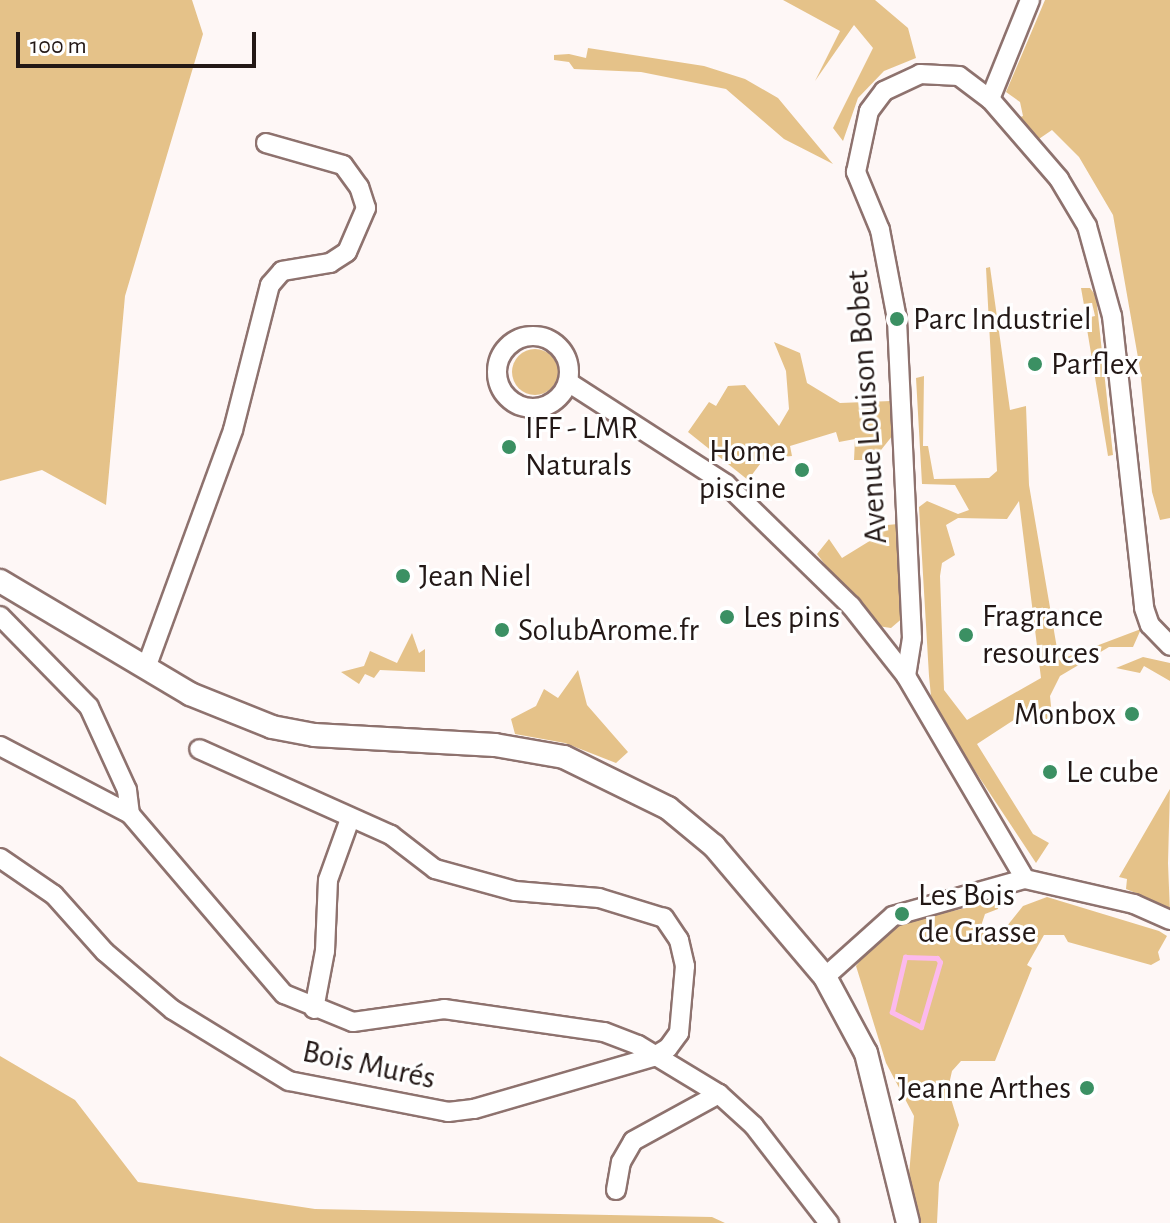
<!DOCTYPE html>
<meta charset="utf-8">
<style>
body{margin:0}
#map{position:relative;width:1170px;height:1223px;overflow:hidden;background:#fef7f6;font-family:"Alegreya Sans",sans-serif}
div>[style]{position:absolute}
.green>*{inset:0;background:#e5c289}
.round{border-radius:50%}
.stream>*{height:5px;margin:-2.5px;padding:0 2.5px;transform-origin:2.5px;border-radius:2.5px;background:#fcbaed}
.roads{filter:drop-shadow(2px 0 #8e726e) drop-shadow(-2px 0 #8e726e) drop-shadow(0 2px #8e726e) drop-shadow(0 -2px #8e726e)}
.minor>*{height:18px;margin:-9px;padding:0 9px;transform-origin:9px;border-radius:9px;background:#fff}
.minor>.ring{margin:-9px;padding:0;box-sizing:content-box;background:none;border:18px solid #fff;border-radius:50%}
.tertiary>*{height:22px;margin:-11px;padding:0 11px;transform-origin:11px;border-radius:11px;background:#fff}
.dots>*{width:22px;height:22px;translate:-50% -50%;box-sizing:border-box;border:4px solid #fff;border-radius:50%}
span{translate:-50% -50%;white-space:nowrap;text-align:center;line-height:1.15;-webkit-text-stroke:6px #fff;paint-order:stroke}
.poi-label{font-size:32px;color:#231816}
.left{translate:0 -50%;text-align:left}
.right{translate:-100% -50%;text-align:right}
.street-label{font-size:32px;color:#231816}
.scale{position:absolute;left:16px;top:32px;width:240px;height:36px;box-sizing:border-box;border:4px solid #231816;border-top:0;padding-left:10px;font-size:24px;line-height:28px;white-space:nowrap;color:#231816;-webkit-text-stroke:6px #fff;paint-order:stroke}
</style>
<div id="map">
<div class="green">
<div style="clip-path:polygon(0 0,192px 0,203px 34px,125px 296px,106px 505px,42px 470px,0 481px)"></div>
<div style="clip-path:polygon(783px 0,875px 0,908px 28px,916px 58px,884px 71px,858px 98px,843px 141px,833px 128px,873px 48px,854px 25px,815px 81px,840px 31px)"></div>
<div style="clip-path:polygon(1045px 0,1170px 0,1170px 518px,1160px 520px,1152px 492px,1140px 369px,1113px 215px,1079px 157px,1052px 130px,1033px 143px,1010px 121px,1023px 116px,1020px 102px,1006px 92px)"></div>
<div style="clip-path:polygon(588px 48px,704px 66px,745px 79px,778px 98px,833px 164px,784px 139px,726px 89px,641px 72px,574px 69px,569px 62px,554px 60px,554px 55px,569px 54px,586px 58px)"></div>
<div style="clip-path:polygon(evenodd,990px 267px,1010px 410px,1026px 406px,1029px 485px,1059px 660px,1141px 629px,1133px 647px,1109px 647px,1060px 676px,1050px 696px,1052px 716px,1046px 720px,1035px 706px,977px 744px,1033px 834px,1049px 843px,1036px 863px,932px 706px,929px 676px,919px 507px,927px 501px,958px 514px,969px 510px,955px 485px,922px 484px,916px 378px,924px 376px,923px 446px,928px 446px,934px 479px,989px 478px,997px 471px,986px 268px,990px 267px,1019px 501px,1041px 678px,967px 720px,944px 690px,940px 576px,942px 563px,955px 555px,946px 525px,958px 518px,1007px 519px,1019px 501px)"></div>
<div style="clip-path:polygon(1081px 288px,1090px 288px,1096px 296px,1113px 455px,1108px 456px,1086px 323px,1086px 318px,1095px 316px,1092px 303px,1084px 305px)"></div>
<div style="clip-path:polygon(774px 342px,800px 353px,807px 383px,840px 403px,891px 401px,893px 435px,873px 460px,854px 460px,855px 439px,839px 442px,836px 432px,790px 446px,792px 456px,782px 457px,772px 448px,748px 480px,688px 432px,709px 402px,716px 406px,728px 386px,745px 385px,779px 426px,789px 409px,786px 371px)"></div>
<div class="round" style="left:512px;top:349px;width:46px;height:46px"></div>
<div style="clip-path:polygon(898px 524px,905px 616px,891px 628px,871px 625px,817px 554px,829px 539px,842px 558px,881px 534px,877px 526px)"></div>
<div style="clip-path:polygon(412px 633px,419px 653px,425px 649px,425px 672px,380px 670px,374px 678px,365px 674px,359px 684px,341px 672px,364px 666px,370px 651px,397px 663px)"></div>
<div style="clip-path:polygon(1143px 657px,1170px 663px,1170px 681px,1144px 666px,1140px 673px,1116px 668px)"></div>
<div style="clip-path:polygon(578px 670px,587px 705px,628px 752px,616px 763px,565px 743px,515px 734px,511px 719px,536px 706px,544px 689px,558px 698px)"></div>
<div style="clip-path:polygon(1170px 789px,1168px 863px,1170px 913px,1145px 905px,1143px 896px,1126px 889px,1127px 879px,1119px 877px)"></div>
<div style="clip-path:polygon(1047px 897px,1159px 931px,1167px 936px,1158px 952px,1160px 960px,1151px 965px,1068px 942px,1064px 935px,1044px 935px,1027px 965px,1032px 968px,995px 1061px,961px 1061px,952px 1071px,948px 1089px,959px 1125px,939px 1183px,937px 1223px,915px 1223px,909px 1175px,914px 1116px,886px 1063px,856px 966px,880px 936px,910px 920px,999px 901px,998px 909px,985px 914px,981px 926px,995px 941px,1023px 906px)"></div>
<div style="clip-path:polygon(0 1056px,75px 1100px,138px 1182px,315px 1209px,712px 1217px,725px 1223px,0 1223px)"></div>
</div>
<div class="stream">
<div style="left:905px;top:957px;width:32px;rotate:2deg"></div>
<div style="left:937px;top:958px;width:5px;rotate:53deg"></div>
<div style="left:940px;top:962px;width:68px;rotate:106.3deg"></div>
<div style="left:921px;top:1027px;width:33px;rotate:-153deg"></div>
<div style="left:892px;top:1012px;width:57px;rotate:-76.7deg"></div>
</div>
<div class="roads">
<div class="minor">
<div style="left:990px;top:99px;width:107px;rotate:-68deg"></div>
<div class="ring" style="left:497px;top:336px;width:54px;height:54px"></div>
<div style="left:568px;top:382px;width:188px;rotate:32.8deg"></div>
<div style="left:726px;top:484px;width:175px;rotate:44.3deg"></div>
<div style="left:851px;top:606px;width:89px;rotate:51.8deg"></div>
<div style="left:906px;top:676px;width:235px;rotate:59.6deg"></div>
<div style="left:0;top:616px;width:127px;rotate:45.6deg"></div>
<div style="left:89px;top:707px;width:91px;rotate:65.4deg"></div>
<div style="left:127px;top:790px;width:24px;rotate:83deg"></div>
<div style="left:146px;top:668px;width:253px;rotate:-69.9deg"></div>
<div style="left:233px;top:430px;width:150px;rotate:-75.7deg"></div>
<div style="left:270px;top:285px;width:18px;rotate:-49deg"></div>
<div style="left:282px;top:271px;width:49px;rotate:-9.5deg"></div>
<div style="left:330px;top:263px;width:20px;rotate:-33deg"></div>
<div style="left:347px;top:252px;width:48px;rotate:-66.6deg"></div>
<div style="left:366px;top:208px;width:22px;rotate:-108deg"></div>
<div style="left:359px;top:187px;width:27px;rotate:-126deg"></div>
<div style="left:343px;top:165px;width:80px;rotate:-164.1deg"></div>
<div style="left:906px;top:676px;width:38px;rotate:-81deg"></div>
<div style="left:912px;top:638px;width:319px;rotate:-92.7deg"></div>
<div style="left:897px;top:319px;width:91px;rotate:-100.8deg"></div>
<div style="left:880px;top:230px;width:63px;rotate:-112.5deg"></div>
<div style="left:856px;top:172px;width:62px;rotate:-78deg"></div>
<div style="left:869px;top:111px;width:25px;rotate:-53deg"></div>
<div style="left:884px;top:91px;width:40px;rotate:-25deg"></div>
<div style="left:920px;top:74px;width:39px;rotate:3deg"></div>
<div style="left:959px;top:76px;width:39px;rotate:37deg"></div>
<div style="left:990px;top:99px;width:106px;rotate:49.2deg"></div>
<div style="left:1059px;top:179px;width:55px;rotate:59.2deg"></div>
<div style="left:1087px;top:226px;width:93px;rotate:74.5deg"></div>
<div style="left:1112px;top:316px;width:294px;rotate:83.7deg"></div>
<div style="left:1144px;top:608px;width:18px;rotate:71deg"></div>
<div style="left:1150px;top:625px;width:29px;rotate:46deg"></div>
<div style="left:0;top:746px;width:147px;rotate:27.6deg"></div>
<div style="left:130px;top:814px;width:237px;rotate:49.5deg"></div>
<div style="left:284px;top:994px;width:74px;rotate:22.1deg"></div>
<div style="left:353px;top:1022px;width:92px;rotate:-8.1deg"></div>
<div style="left:444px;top:1009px;width:162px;rotate:8.2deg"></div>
<div style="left:604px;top:1032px;width:36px;rotate:21deg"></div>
<div style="left:638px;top:1045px;width:95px;rotate:31.2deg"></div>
<div style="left:719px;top:1094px;width:47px;rotate:42.4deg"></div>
<div style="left:754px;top:1126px;width:123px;rotate:52.3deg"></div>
<div style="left:0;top:858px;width:65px;rotate:34.4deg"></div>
<div style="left:54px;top:895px;width:76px;rotate:48.2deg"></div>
<div style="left:105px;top:952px;width:89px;rotate:40.5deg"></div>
<div style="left:173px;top:1010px;width:136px;rotate:31.5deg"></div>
<div style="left:289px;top:1081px;width:162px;rotate:11deg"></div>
<div style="left:448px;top:1112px;width:26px;rotate:-7deg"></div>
<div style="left:474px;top:1109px;width:186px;rotate:-16.2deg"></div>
<div style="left:653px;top:1057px;width:17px;rotate:-31deg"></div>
<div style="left:668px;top:1048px;width:19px;rotate:-54deg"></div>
<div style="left:679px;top:1033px;width:67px;rotate:-84.9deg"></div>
<div style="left:685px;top:966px;width:27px;rotate:-103deg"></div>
<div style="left:679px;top:940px;width:27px;rotate:-124deg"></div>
<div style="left:664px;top:918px;width:68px;rotate:-162.9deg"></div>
<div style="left:599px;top:898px;width:84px;rotate:-175.2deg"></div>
<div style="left:515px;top:891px;width:83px;rotate:-164.6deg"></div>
<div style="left:435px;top:869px;width:56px;rotate:-142.3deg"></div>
<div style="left:391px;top:835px;width:210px;rotate:-155.9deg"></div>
<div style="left:825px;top:977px;width:91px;rotate:-41.9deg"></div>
<div style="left:893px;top:916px;width:137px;rotate:-15.7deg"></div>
<div style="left:1025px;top:879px;width:112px;rotate:12.9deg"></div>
<div style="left:1134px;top:904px;width:39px;rotate:24deg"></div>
<div style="left:314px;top:1009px;width:59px;rotate:-79.3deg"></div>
<div style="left:325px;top:951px;width:71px;rotate:-87.6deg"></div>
<div style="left:328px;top:880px;width:65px;rotate:-70.2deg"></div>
<div style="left:616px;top:1190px;width:28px;rotate:-80deg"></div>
<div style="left:621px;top:1162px;width:24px;rotate:-60deg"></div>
<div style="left:633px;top:1141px;width:98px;rotate:-28.7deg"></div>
</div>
<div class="tertiary">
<div style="left:0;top:581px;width:221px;rotate:30.7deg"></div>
<div style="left:190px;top:694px;width:88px;rotate:21.9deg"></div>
<div style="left:272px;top:727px;width:43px;rotate:10.8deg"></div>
<div style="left:314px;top:735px;width:181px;rotate:3.2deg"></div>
<div style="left:495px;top:745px;width:70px;rotate:9.9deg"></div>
<div style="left:564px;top:757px;width:116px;rotate:26.1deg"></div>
<div style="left:668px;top:808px;width:60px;rotate:39.6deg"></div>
<div style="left:714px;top:846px;width:172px;rotate:49.7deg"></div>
<div style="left:825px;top:977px;width:86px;rotate:61.7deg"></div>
<div style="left:866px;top:1053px;width:175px;rotate:76.1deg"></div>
</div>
</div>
<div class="dots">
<div style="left:897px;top:319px;background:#3b9063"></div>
<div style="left:1035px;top:364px;background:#3b9063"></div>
<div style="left:509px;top:447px;background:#3b9063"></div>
<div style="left:802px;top:470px;background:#3b9063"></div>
<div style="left:403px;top:576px;background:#3b9063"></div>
<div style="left:727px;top:617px;background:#3b9063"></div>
<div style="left:502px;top:630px;background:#3b9063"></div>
<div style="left:966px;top:635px;background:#3b9063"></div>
<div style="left:1132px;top:714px;background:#3b9063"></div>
<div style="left:1050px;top:772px;background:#3b9063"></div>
<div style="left:902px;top:914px;background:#3b9063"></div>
<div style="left:1087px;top:1088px;background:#3b9063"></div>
</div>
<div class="poi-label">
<span class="left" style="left:913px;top:319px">Parc Industriel</span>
<span class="left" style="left:1051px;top:364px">Parflex</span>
<span class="left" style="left:525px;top:447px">IFF - LMR<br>Naturals</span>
<span class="right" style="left:786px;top:470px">Home<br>piscine</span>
<span class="left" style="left:419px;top:576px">Jean Niel</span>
<span class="left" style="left:743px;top:617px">Les pins</span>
<span class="left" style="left:982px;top:635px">Fragrance<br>resources</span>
<span class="left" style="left:518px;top:630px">SolubArome.fr</span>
<span class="right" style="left:1116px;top:714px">Monbox</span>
<span class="left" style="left:1066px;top:772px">Le cube</span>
<span class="left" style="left:918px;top:914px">Les Bois<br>de Grasse</span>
<span class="right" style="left:1071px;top:1088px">Jeanne Arthes</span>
</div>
<div class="street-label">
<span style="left:867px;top:407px;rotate:-94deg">Avenue Louison Bobet</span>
<span style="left:369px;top:1065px;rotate:12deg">Bois Murés</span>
</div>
<div class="scale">100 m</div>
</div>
